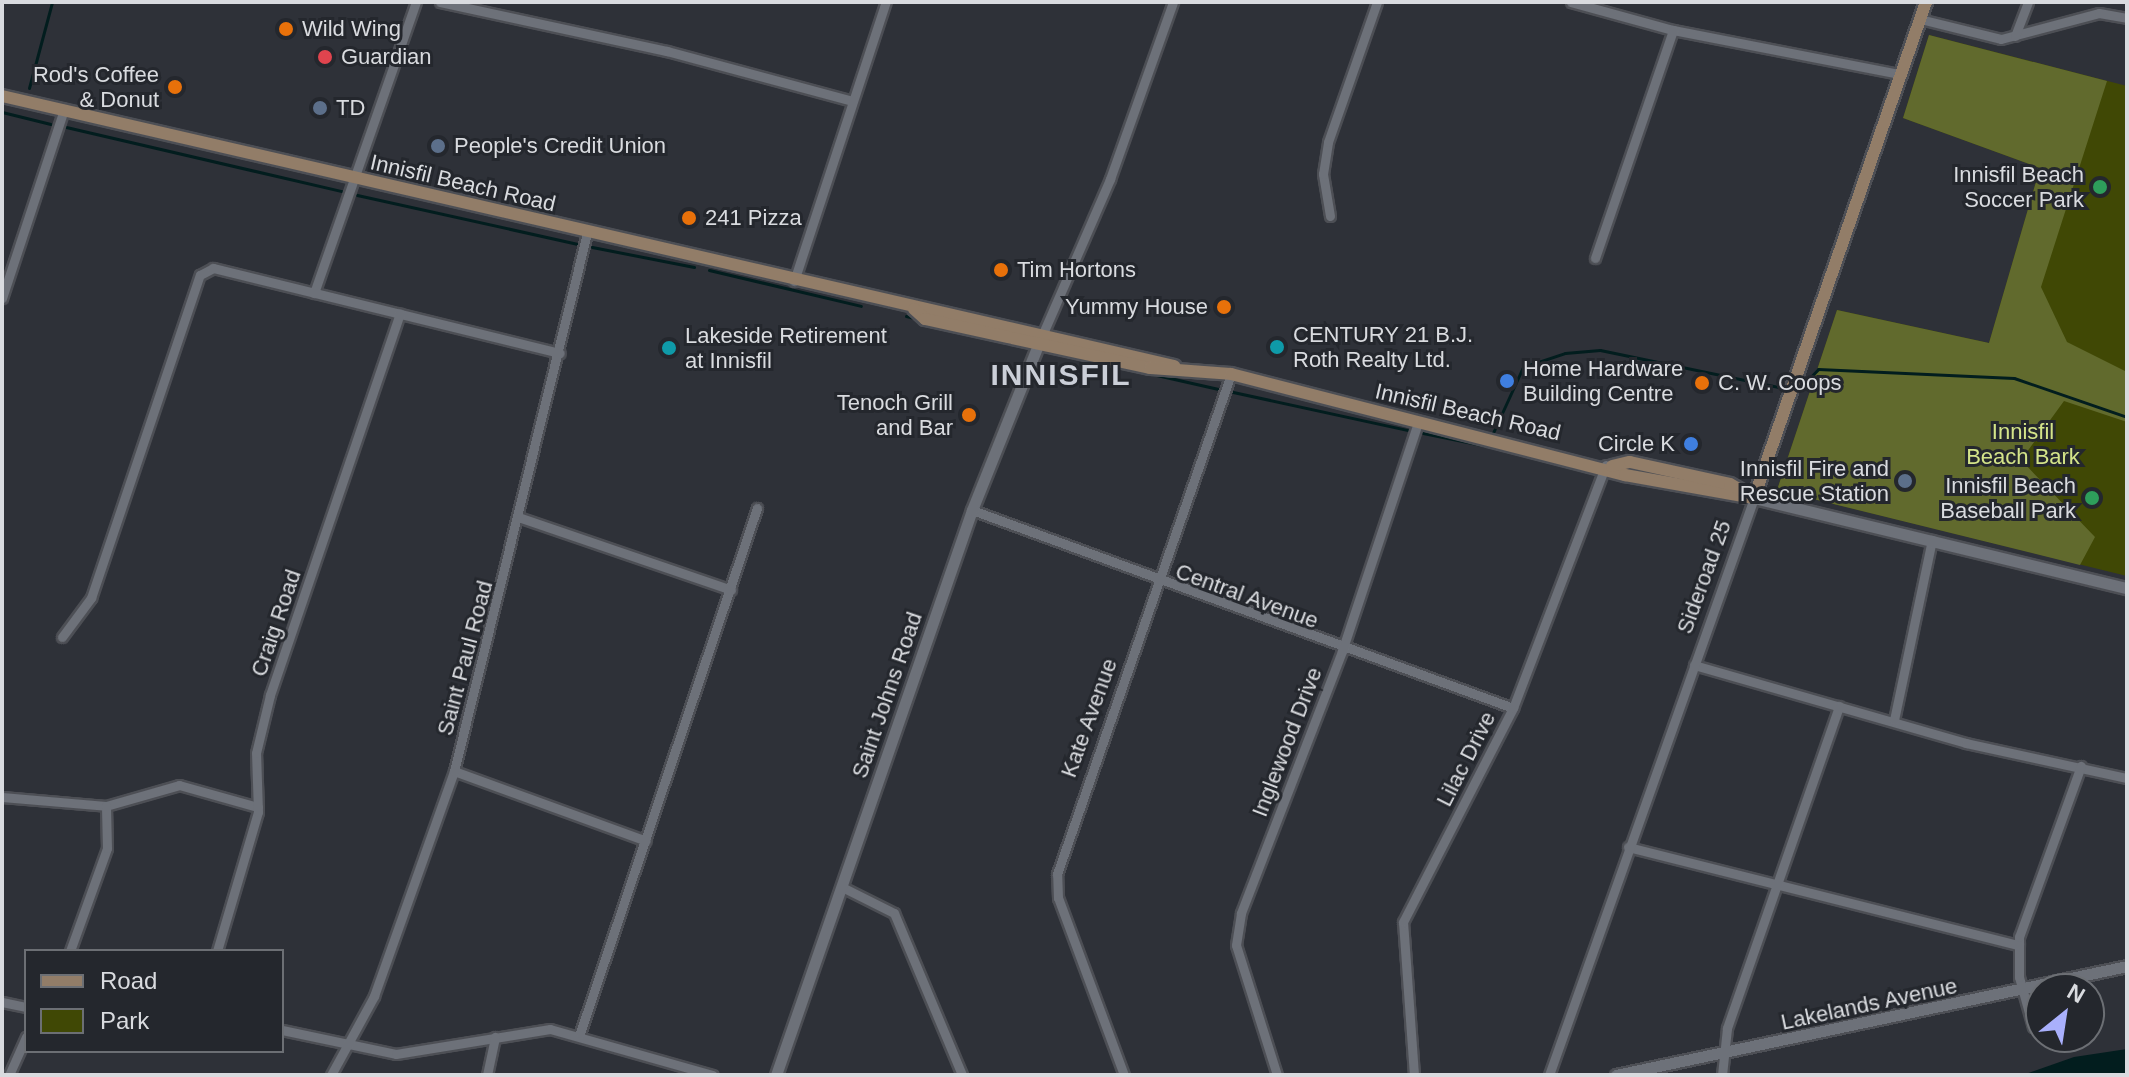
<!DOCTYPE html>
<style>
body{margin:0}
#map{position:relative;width:2129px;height:1077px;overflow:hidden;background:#2e3138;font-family:Helvetica,sans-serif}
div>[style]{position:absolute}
.green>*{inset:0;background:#404805}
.forest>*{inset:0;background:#616a2d}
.water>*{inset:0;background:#021d1e}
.stream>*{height:3px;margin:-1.5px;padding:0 1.5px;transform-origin:1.5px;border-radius:1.5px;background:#021d1e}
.roads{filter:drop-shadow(2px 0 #4d4f55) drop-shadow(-2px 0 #4d4f55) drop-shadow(0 2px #4d4f55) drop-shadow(0 -2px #4d4f55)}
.minor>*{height:9px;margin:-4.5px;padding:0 4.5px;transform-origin:4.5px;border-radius:4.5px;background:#6d7179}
.tertiary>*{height:11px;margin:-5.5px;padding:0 5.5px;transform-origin:5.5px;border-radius:5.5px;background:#6d7179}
.secondary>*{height:12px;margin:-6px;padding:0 6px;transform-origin:6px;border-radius:6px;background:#927d68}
.dots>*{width:22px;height:22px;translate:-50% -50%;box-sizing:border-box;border:4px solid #24272d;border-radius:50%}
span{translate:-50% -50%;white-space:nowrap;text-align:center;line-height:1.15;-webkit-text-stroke:6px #24272d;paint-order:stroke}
.poi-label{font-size:22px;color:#d9dbdf}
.left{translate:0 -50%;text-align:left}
.right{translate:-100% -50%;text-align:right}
.street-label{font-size:22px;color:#d9dbdf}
.park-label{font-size:22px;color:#d4e489}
.district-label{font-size:30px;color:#cbcfd8;font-weight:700;letter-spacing:2px}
.frame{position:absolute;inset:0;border:4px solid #d9dbdf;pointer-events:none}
.legend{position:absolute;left:24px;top:949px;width:260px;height:104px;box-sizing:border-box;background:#24272d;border:2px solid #6c6f74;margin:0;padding:10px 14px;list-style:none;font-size:24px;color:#d9dbdf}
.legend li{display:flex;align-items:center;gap:16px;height:40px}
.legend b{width:40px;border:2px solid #6c6f74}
.north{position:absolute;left:2025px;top:973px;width:80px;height:80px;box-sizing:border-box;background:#24272d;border:2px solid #6c6f74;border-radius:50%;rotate:30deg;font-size:22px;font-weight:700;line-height:32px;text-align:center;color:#d9dbdf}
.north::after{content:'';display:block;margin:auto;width:28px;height:36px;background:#a9b0fc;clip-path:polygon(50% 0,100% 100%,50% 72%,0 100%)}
</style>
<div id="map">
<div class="green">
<div style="clip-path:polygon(1929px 35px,2127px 86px,2127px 576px,1777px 490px,1837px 310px,1989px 343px,2040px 168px,1903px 118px)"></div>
</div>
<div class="forest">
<div style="clip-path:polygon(1929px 35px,2107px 81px,2041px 287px,2067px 342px,2127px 372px,2127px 422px,2064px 401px,2021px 460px,2095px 537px,2080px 565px,1777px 490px,1837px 310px,1989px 343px,2040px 168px,1903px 118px)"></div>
</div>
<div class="water">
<div style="clip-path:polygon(2127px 1049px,2127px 1075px,2023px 1075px,2074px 1057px)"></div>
</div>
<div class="stream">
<div style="left:29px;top:88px;width:89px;rotate:-75deg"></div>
<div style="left:2px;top:112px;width:50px;rotate:13.8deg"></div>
<div style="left:66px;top:127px;width:283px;rotate:13.1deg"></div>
<div style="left:357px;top:195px;width:226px;rotate:12.5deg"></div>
<div style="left:592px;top:247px;width:104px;rotate:11.1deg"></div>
<div style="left:709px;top:270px;width:156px;rotate:13.3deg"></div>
<div style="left:906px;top:316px;width:12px;rotate:14deg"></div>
<div style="left:1152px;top:374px;width:68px;rotate:12.8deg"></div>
<div style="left:1797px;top:391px;width:30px;rotate:-46deg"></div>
<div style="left:1818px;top:369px;width:196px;rotate:2.6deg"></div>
<div style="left:2014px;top:378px;width:120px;rotate:19deg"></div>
<div style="left:1233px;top:392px;width:179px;rotate:12.3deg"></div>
<div style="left:1423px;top:433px;width:65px;rotate:11.5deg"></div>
<div style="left:1492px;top:435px;width:75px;rotate:-65.5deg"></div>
<div style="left:1523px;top:367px;width:44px;rotate:-18.4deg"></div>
<div style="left:1565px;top:353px;width:35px;rotate:-5deg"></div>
<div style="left:1600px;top:350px;width:193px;rotate:11.7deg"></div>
</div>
<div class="roads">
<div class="minor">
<div style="left:440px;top:2px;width:232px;rotate:12.2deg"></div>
<div style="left:667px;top:51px;width:192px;rotate:15.1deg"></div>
<div style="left:1571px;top:2px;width:106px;rotate:15.4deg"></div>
<div style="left:1673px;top:30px;width:231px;rotate:11deg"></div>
<div style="left:1920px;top:19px;width:83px;rotate:13.9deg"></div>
<div style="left:2001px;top:39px;width:101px;rotate:-14.9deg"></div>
<div style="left:2099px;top:13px;width:28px;rotate:10deg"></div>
<div style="left:2015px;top:36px;width:36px;rotate:-69deg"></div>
<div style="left:1330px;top:216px;width:43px;rotate:-99.5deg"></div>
<div style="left:1323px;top:174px;width:32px;rotate:-81deg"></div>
<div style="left:1328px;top:142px;width:148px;rotate:-70.7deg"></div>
<div style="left:1595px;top:258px;width:241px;rotate:-71.1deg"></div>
<div style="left:794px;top:281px;width:294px;rotate:-71.8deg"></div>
<div style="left:314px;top:293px;width:308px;rotate:-70.7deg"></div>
<div style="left:2px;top:298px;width:199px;rotate:-71.8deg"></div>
<div style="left:1044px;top:331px;width:166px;rotate:-66.5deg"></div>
<div style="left:1110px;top:179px;width:188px;rotate:-70.4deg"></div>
<div style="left:972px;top:510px;width:576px;rotate:20.1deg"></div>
<div style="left:521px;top:518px;width:222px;rotate:18.9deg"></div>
<div style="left:62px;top:637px;width:49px;rotate:-53.4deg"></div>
<div style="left:91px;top:598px;width:341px;rotate:-71.4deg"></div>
<div style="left:200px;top:275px;width:15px;rotate:-28deg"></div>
<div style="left:213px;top:268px;width:357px;rotate:13.8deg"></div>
<div style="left:1694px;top:665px;width:283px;rotate:16deg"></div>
<div style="left:1966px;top:743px;width:165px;rotate:12.3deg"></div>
<div style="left:1894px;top:720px;width:184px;rotate:-78.1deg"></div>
<div style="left:454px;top:771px;width:204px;rotate:20deg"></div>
<div style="left:2px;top:797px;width:104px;rotate:4.9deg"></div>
<div style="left:106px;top:806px;width:76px;rotate:-16deg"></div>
<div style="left:179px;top:785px;width:82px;rotate:15.6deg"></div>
<div style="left:1628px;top:847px;width:403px;rotate:14.1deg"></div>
<div style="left:842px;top:887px;width:58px;rotate:26.6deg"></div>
<div style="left:894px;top:913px;width:176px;rotate:67.2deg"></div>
<div style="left:70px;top:951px;width:109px;rotate:-70.2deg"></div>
<div style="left:107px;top:848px;width:42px;rotate:-91.4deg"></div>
<div style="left:217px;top:951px;width:145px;rotate:-73.6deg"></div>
<div style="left:258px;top:812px;width:59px;rotate:-91.9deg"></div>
<div style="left:256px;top:753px;width:60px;rotate:-76.4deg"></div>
<div style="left:270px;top:695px;width:403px;rotate:-71.2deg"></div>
<div style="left:2px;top:1002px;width:25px;rotate:12deg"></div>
<div style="left:2033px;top:1027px;width:52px;rotate:-105.6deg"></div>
<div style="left:2019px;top:977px;width:40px;rotate:-90deg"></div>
<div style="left:2019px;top:937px;width:182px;rotate:-70.1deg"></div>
<div style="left:282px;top:1030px;width:116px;rotate:11.9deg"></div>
<div style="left:396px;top:1054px;width:156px;rotate:-9.2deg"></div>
<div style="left:550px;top:1029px;width:169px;rotate:15.8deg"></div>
<div style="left:580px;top:1033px;width:554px;rotate:-71.37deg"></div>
<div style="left:9px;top:1075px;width:42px;rotate:-65.9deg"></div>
<div style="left:331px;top:1075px;width:90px;rotate:-61.4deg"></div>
<div style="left:374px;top:996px;width:239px;rotate:-70.4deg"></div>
<div style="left:454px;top:771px;width:554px;rotate:-76.11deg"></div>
<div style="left:487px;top:1075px;width:39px;rotate:-78deg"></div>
<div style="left:1124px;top:1075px;width:189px;rotate:-110.4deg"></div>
<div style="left:1058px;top:898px;width:24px;rotate:-92deg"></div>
<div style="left:1057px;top:874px;width:529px;rotate:-70.81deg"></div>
<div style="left:1277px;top:1075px;width:136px;rotate:-107.5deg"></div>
<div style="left:1236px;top:945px;width:32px;rotate:-81deg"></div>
<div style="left:1241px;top:913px;width:281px;rotate:-68.9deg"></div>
<div style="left:1342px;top:651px;width:240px;rotate:-71.6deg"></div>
<div style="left:1414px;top:1075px;width:153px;rotate:-94.1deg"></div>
<div style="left:1403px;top:922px;width:241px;rotate:-62.8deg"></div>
<div style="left:1513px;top:708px;width:260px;rotate:-69.1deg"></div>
<div style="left:1549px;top:1075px;width:612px;rotate:-70.44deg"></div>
<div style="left:1722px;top:1075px;width:47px;rotate:-83.9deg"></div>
<div style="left:1727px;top:1028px;width:341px;rotate:-70.8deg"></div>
</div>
<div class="tertiary">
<div style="left:1754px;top:498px;width:384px;rotate:13.6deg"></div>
<div style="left:776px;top:1075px;width:598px;rotate:-70.87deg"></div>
<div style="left:972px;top:510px;width:188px;rotate:-68.2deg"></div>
<div style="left:1616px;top:1075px;width:522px;rotate:-12.04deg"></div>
</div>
<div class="secondary">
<div style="left:2px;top:96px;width:1203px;rotate:12.97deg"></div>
<div style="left:914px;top:309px;width:15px;rotate:42deg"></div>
<div style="left:925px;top:319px;width:230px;rotate:12.3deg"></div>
<div style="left:1150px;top:368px;width:81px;rotate:4.2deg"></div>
<div style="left:1231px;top:374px;width:407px;rotate:14.4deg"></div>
<div style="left:1625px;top:475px;width:131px;rotate:10.1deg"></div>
<div style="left:1612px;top:466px;width:18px;rotate:-13deg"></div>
<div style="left:1630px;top:462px;width:102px;rotate:12.4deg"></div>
<div style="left:1730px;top:484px;width:24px;rotate:30deg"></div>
<div style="left:1754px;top:498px;width:525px;rotate:-70.87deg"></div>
</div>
</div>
<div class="dots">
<div style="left:286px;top:29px;background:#e8710a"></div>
<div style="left:325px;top:57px;background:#e0444e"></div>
<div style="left:175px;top:87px;background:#e8710a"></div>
<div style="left:320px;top:108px;background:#5c6f8a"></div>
<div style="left:438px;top:146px;background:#5c6f8a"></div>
<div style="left:2100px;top:187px;background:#2e9e5b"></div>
<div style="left:689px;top:218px;background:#e8710a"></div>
<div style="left:1001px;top:270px;background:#e8710a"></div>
<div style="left:1224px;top:307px;background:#e8710a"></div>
<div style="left:1277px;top:347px;background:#0f9aa8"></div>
<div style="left:669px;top:348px;background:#0f9aa8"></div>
<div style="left:1507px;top:381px;background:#3f7fe0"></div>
<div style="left:1702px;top:383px;background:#e8710a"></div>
<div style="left:969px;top:415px;background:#e8710a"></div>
<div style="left:1691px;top:444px;background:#3f7fe0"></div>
<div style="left:1905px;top:481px;background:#5c6f8a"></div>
<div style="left:2092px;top:498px;background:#2e9e5b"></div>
</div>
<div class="poi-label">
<span class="left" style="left:302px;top:29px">Wild Wing</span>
<span class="left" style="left:341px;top:57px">Guardian</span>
<span class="right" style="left:159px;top:87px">Rod's Coffee<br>&amp; Donut</span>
<span class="left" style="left:336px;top:108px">TD</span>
<span class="left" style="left:454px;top:146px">People's Credit Union</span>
<span class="right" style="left:2084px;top:187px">Innisfil Beach<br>Soccer Park</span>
<span class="left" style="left:705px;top:218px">241 Pizza</span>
<span class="left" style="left:1017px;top:270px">Tim Hortons</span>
<span class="right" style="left:1208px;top:307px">Yummy House</span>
<span class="left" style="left:1293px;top:347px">CENTURY 21 B.J.<br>Roth Realty Ltd.</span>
<span class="left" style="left:685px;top:348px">Lakeside Retirement<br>at Innisfil</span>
<span class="left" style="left:1523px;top:381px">Home Hardware<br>Building Centre</span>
<span class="left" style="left:1718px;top:383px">C. W. Coops</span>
<span class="right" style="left:953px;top:415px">Tenoch Grill<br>and Bar</span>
<span class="right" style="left:1675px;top:444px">Circle K</span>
<span class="right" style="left:1889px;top:481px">Innisfil Fire and<br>Rescue Station</span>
<span class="right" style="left:2076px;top:498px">Innisfil Beach<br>Baseball Park</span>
</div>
<div class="street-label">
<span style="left:463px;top:183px;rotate:13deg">Innisfil Beach Road</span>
<span style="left:1468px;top:412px;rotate:13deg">Innisfil Beach Road</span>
<span style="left:1704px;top:577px;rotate:-70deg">Sideroad 25</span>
<span style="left:1247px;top:596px;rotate:20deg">Central Avenue</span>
<span style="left:276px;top:623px;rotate:-71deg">Craig Road</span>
<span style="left:465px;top:658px;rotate:-75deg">Saint Paul Road</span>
<span style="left:887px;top:695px;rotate:-71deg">Saint Johns Road</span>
<span style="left:1089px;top:718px;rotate:-70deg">Kate Avenue</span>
<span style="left:1287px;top:742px;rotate:-69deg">Inglewood Drive</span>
<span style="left:1466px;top:759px;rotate:-63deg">Lilac Drive</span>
<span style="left:1869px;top:1004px;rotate:-12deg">Lakelands Avenue</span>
</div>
<div class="park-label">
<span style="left:2023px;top:444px">Innisfil<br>Beach Bark</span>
</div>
<div class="district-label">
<span style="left:1061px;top:375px">INNISFIL</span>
</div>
<div class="frame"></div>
<ul class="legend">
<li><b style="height:10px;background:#927d68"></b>Road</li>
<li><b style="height:22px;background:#404805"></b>Park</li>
</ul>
<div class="north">N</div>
</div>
